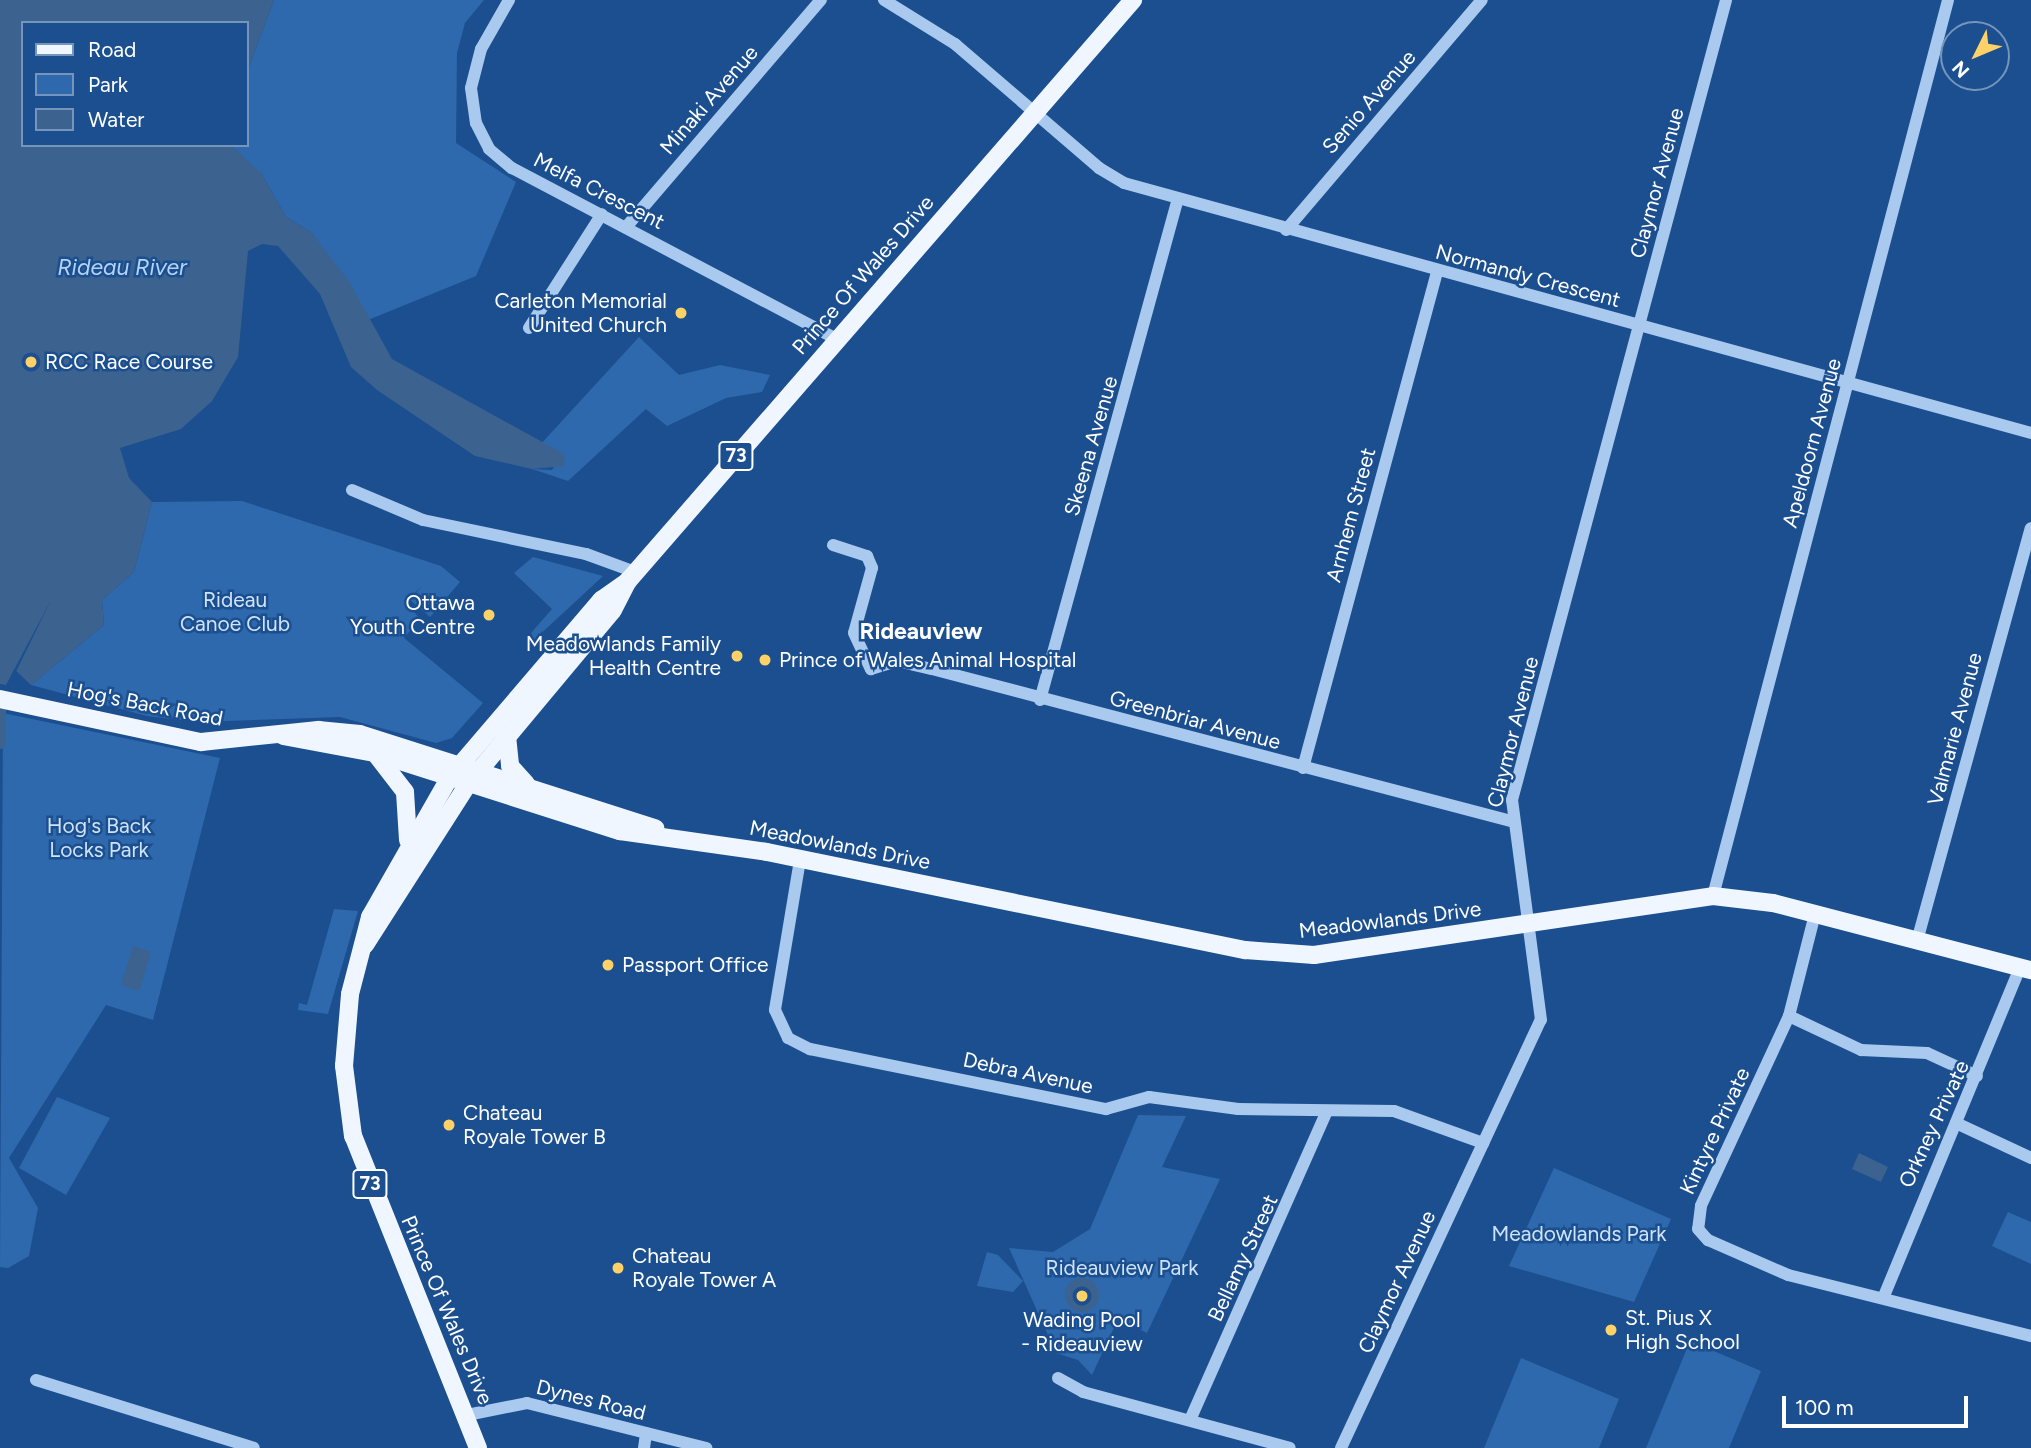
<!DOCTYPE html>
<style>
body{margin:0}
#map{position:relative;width:2031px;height:1448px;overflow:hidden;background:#1b4f8f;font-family:Figtree,sans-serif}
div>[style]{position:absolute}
.green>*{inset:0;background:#2e69ad}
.water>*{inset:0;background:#3c6290}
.round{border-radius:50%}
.pier>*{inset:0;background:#1b4f8f}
.canal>*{height:12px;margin:-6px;padding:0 6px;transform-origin:6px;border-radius:6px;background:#3c6290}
.minor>*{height:12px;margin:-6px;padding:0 6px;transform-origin:6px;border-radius:6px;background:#a9c9ee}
.major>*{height:18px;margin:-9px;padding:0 9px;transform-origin:9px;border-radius:9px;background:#f0f6ff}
.dots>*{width:19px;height:19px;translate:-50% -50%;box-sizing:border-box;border:4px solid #1b4f8f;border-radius:50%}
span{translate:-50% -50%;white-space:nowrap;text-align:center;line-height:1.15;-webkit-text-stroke:5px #1b4f8f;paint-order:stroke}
.shield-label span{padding:2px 5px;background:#1b4f8f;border:2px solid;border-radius:5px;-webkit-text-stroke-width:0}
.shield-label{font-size:19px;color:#fff;font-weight:700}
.street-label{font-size:21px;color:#fff}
.poi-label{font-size:21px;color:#fff}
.right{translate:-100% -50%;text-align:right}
.left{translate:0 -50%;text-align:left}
.park-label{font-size:21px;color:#cfe3fa}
.water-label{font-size:23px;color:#b5d3f5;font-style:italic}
.neighbourhood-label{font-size:23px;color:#fff;font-weight:700}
.legend{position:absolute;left:21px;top:21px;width:228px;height:126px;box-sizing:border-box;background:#1b4f8f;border:2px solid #7695bc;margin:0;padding:9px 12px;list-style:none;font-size:21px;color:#fff}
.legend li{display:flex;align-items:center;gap:14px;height:35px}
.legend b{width:35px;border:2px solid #7695bc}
.north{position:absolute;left:1940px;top:21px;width:70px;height:70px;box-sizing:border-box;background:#1b4f8f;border:2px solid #7695bc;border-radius:50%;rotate:227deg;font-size:19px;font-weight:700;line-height:28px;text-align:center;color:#fff}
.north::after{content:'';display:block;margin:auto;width:24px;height:32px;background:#ffd166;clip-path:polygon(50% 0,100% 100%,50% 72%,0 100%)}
.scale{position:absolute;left:1782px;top:1396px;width:186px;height:32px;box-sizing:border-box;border:4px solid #fff;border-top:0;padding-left:9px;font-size:21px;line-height:24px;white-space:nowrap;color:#fff;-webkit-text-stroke:5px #1b4f8f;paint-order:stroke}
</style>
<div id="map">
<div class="green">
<div style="clip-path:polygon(274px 0,484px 0,465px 23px,457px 53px,456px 143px,516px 182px,476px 276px,368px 320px,312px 233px,286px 217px,261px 173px,242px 162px,231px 145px,247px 145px,247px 72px)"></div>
<div style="clip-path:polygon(639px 337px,679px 375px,720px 365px,770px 375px,762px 392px,726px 398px,667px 426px,646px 409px,568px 481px,532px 469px,552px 470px,563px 454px,539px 446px)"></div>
<div style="clip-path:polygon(242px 501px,441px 566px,460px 582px,430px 617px,410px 600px,422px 586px,406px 602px,420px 619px,404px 638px,483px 703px,452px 738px,436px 743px,340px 717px,196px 722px,147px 716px,31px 685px,104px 625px,102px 600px,134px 572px,152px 502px)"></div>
<div style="clip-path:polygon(533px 557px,603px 576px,534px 640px,531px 633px,552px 609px,514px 573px)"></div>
<div style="clip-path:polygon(3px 713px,220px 758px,153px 1020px,106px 1005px,9px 1158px,38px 1208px,29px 1256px,8px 1268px,0 1267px)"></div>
<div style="clip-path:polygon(334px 909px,358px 911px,328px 1014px,298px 1010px,299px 1003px,307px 1005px)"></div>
<div style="clip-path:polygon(57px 1097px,110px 1118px,66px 1195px,19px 1168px)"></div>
<div style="clip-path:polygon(1138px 1115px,1186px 1116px,1162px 1167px,1220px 1179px,1147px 1333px,1118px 1319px,1092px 1375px,1078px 1360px,1056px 1353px,1009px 1248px,1053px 1252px,1090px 1229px)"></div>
<div style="clip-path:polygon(1554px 1168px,1671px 1219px,1634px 1302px,1509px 1266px)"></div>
<div style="clip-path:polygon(2008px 1212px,2031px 1222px,2031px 1264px,1992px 1246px)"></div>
<div style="clip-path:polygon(987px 1252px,998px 1255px,1023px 1281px,1013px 1292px,977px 1286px)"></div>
<div style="clip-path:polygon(1690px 1341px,1761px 1371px,1729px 1448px,1646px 1448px)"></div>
<div style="clip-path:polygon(1521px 1358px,1619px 1399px,1599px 1448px,1484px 1448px)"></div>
</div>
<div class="water">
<div style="clip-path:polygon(0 0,274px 0,247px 72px,247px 23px,23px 23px,23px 145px,231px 145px,261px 173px,286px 217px,312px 233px,350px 283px,392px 359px,564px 454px,565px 466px,532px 469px,475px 456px,377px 390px,351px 367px,320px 294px,278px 246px,262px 244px,248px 251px,238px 357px,212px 401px,181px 429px,120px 448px,129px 478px,152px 502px,134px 572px,102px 600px,104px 625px,31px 685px,14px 669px,0 702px)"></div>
<div style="clip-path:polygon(133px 946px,151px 952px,139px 991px,121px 985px)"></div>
<div style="clip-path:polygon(1859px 1153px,1888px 1167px,1881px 1182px,1852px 1169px)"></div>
<div class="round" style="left:1065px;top:1278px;width:34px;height:34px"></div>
</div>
<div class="pier">
<div style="clip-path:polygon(51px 600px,9px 686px,7px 705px,0 706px,0 684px,6px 685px)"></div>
</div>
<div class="canal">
<div style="left:0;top:702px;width:41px;rotate:90deg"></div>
</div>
<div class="minor">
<div style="left:509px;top:0;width:56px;rotate:119.7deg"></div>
<div style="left:481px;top:49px;width:40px;rotate:104.4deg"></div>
<div style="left:471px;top:88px;width:35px;rotate:82deg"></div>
<div style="left:476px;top:123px;width:29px;rotate:63deg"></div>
<div style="left:489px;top:149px;width:30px;rotate:40deg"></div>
<div style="left:512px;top:168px;width:367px;rotate:27.8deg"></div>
<div style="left:884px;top:0;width:84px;rotate:31.8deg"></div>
<div style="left:955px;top:44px;width:190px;rotate:40.7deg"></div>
<div style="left:1099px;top:168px;width:29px;rotate:31deg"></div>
<div style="left:1124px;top:183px;width:941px;rotate:15.41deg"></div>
<div style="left:627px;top:226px;width:298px;rotate:-49.4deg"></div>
<div style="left:1286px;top:230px;width:302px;rotate:-49.6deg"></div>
<div style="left:529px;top:328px;width:135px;rotate:-57.4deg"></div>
<div style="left:352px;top:490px;width:77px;rotate:22.9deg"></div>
<div style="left:423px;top:520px;width:167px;rotate:11.8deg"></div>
<div style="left:586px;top:554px;width:52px;rotate:20.2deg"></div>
<div style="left:833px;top:545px;width:36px;rotate:18deg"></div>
<div style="left:867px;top:556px;width:13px;rotate:67deg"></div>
<div style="left:872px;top:568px;width:67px;rotate:105.5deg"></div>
<div style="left:854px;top:633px;width:40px;rotate:65deg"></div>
<div style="left:871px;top:669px;width:27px;rotate:-17deg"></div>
<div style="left:897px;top:661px;width:36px;rotate:13deg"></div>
<div style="left:932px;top:669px;width:599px;rotate:14.71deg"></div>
<div style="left:1040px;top:700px;width:517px;rotate:-74.62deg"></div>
<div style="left:1303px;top:768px;width:514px;rotate:-74.88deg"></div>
<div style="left:800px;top:860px;width:152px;rotate:99.5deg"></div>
<div style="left:775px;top:1010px;width:31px;rotate:65deg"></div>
<div style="left:788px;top:1038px;width:25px;rotate:27deg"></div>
<div style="left:810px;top:1049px;width:302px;rotate:11.5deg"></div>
<div style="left:1106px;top:1109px;width:45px;rotate:-15.6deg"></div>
<div style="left:1149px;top:1097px;width:90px;rotate:7.7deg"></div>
<div style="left:1238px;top:1109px;width:156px;rotate:0.7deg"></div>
<div style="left:1394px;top:1111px;width:95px;rotate:19.8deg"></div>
<div style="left:1713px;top:896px;width:926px;rotate:-75.3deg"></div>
<div style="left:1815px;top:914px;width:105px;rotate:104.3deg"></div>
<div style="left:1789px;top:1016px;width:209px;rotate:114.9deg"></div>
<div style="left:1701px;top:1206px;width:23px;rotate:97deg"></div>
<div style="left:1698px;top:1229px;width:15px;rotate:48deg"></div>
<div style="left:1708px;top:1240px;width:87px;rotate:23.6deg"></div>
<div style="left:1788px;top:1275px;width:251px;rotate:14.1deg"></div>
<div style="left:1917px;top:941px;width:428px;rotate:-74.6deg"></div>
<div style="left:1789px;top:1016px;width:80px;rotate:25.3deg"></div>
<div style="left:1861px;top:1050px;width:66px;rotate:2.6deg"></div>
<div style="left:1927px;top:1053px;width:55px;rotate:24.7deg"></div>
<div style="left:1956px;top:1123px;width:83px;rotate:25deg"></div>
<div style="left:1884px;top:1296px;width:355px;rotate:-67.5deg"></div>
<div style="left:1058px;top:1378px;width:29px;rotate:29deg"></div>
<div style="left:1083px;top:1392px;width:214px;rotate:15.1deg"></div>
<div style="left:36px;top:1380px;width:228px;rotate:17.3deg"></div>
<div style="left:467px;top:1415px;width:61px;rotate:-11.3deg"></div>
<div style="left:527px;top:1403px;width:185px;rotate:14.1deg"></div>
<div style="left:1190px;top:1420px;width:338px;rotate:-66.1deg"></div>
<div style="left:644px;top:1448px;width:15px;rotate:-82deg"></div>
<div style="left:1341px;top:1448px;width:472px;rotate:-65deg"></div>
<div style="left:1541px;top:1020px;width:222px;rotate:-97.5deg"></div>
<div style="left:1512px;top:800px;width:828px;rotate:-75.02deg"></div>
</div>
<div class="major">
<div style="left:0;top:699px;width:206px;rotate:12.1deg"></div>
<div style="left:201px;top:742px;width:118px;rotate:-5.9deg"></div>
<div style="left:318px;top:730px;width:42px;rotate:5.4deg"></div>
<div style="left:360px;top:734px;width:310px;rotate:17.7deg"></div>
<div style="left:283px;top:736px;width:94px;rotate:10.5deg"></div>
<div style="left:375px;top:753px;width:257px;rotate:17.7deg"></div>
<div style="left:620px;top:831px;width:148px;rotate:8.1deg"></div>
<div style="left:767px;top:852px;width:488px;rotate:11.6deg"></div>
<div style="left:1245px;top:950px;width:69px;rotate:4.1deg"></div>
<div style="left:1314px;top:955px;width:403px;rotate:-8.4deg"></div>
<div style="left:1713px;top:896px;width:60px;rotate:6.7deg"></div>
<div style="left:1773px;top:903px;width:267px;rotate:14.6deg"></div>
<div style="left:507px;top:736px;width:30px;rotate:84deg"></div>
<div style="left:510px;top:766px;width:24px;rotate:48deg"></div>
<div style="left:375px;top:753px;width:49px;rotate:52.4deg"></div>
<div style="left:405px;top:792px;width:48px;rotate:86.4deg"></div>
<div style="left:365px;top:945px;width:191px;rotate:-57.4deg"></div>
<div style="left:468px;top:784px;width:226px;rotate:-50.2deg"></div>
<div style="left:613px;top:610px;width:33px;rotate:-63deg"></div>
<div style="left:628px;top:581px;width:770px;rotate:-49deg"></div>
<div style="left:478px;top:1448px;width:336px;rotate:-111.8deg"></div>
<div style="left:353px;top:1136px;width:71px;rotate:-97.3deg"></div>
<div style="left:344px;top:1066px;width:72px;rotate:-85.2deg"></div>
<div style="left:350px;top:994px;width:80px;rotate:-75.4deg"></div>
<div style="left:370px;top:917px;width:161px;rotate:-60.3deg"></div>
<div style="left:450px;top:777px;width:233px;rotate:-49.5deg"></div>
<div style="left:601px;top:600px;width:33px;rotate:-35deg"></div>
</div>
<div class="dots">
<div style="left:681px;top:313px;background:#ffd166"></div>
<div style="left:31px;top:362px;background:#ffd166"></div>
<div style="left:489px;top:615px;background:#ffd166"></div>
<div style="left:737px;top:656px;background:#ffd166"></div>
<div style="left:765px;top:660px;background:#ffd166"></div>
<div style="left:608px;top:965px;background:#ffd166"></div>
<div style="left:449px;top:1125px;background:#ffd166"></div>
<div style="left:618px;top:1268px;background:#ffd166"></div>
<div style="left:1082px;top:1296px;background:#ffd166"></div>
<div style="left:1611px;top:1330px;background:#ffd166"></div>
</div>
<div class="shield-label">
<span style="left:736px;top:456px">73</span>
<span style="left:370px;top:1184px">73</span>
</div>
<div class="street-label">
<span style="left:709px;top:100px;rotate:-49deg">Minaki Avenue</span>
<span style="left:1369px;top:102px;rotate:-49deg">Senio Avenue</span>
<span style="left:1657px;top:183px;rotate:-75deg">Claymor Avenue</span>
<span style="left:599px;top:191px;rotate:27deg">Melfa Crescent</span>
<span style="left:863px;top:275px;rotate:-49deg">Prince Of Wales Drive</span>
<span style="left:1528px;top:276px;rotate:15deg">Normandy Crescent</span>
<span style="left:1812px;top:443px;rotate:-75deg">Apeldoorn Avenue</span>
<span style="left:1091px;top:446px;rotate:-74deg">Skeena Avenue</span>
<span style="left:1351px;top:515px;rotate:-75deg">Arnhem Street</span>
<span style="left:145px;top:704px;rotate:11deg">Hog's Back Road</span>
<span style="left:1195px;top:720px;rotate:15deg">Greenbriar Avenue</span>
<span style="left:1955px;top:729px;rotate:-75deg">Valmarie Avenue</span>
<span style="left:1513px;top:732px;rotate:-76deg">Claymor Avenue</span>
<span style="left:840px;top:845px;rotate:11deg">Meadowlands Drive</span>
<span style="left:1390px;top:920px;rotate:-7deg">Meadowlands Drive</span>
<span style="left:1028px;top:1073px;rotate:12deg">Debra Avenue</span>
<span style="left:1934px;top:1124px;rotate:-65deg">Orkney Private</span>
<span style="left:1715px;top:1131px;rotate:-65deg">Kintyre Private</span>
<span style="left:1243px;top:1258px;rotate:-65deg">Bellamy Street</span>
<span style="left:1397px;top:1282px;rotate:-65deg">Claymor Avenue</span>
<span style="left:447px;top:1310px;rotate:67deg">Prince Of Wales Drive</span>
<span style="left:591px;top:1400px;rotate:14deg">Dynes Road</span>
</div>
<div class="poi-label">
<span class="right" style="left:667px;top:313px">Carleton Memorial<br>United Church</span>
<span class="left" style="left:45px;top:362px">RCC Race Course</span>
<span class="right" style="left:475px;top:615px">Ottawa<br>Youth Centre</span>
<span class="right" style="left:721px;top:656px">Meadowlands Family<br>Health Centre</span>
<span class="left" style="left:779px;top:660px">Prince of Wales Animal Hospital</span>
<span class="left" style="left:622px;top:965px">Passport Office</span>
<span class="left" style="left:463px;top:1125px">Chateau<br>Royale Tower B</span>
<span class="left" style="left:632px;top:1268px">Chateau<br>Royale Tower A</span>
<span class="left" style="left:1625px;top:1330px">St. Pius X<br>High School</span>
<span style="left:1082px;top:1332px">Wading Pool<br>- Rideauview</span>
</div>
<div class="park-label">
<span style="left:235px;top:612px">Rideau<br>Canoe Club</span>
<span style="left:99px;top:838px">Hog's Back<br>Locks Park</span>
<span style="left:1579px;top:1234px">Meadowlands Park</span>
<span style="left:1122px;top:1268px">Rideauview Park</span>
</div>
<div class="water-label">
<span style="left:122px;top:267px">Rideau River</span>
</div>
<div class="neighbourhood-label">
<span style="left:921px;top:631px">Rideauview</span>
</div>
<ul class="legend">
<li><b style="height:9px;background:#f0f6ff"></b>Road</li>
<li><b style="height:19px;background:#2e69ad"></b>Park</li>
<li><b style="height:19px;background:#3c6290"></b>Water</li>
</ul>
<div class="north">N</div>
<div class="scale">100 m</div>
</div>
